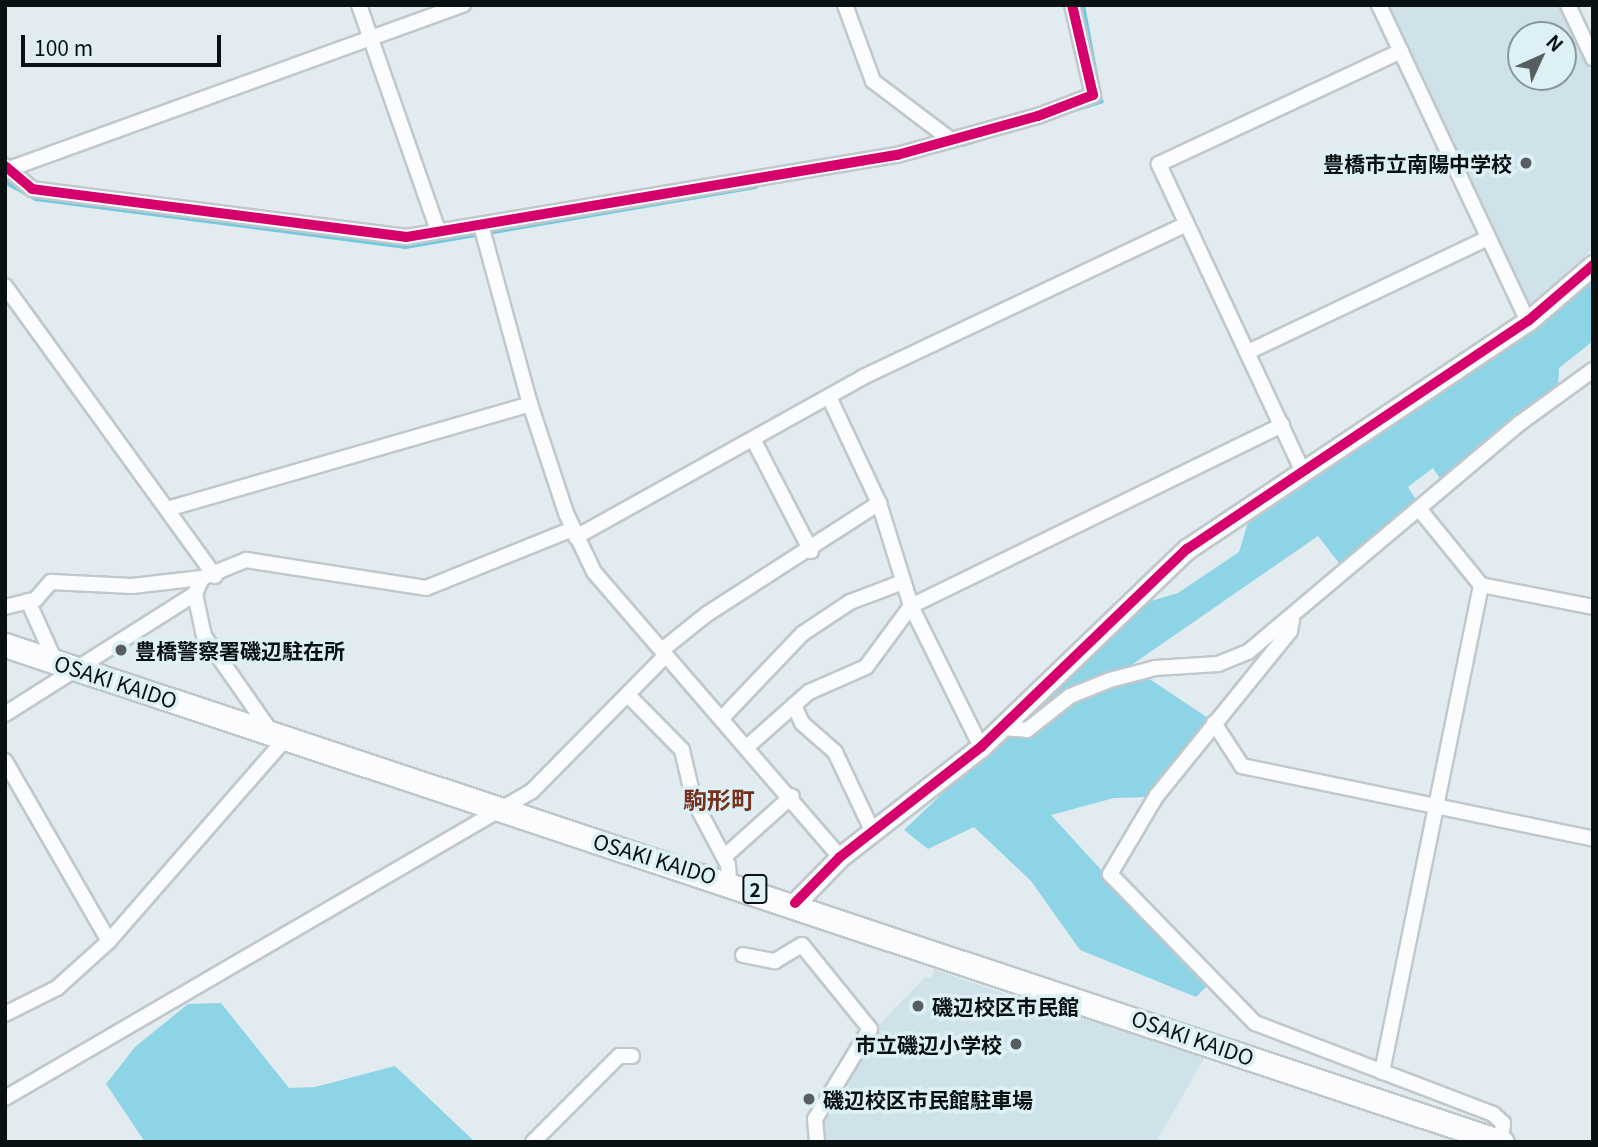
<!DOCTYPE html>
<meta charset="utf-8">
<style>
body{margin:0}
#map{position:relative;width:1598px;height:1147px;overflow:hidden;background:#e2ecf0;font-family:Georgia,"Noto Sans JP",serif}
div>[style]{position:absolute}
.built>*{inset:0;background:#cfe2e9}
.forest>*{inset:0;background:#8dd4e6}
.stream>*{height:4.5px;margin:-2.25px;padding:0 2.25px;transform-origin:2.25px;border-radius:2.25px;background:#71c9de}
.roads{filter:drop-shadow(2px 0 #c0c8cb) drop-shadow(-2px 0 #c0c8cb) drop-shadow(0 2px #c0c8cb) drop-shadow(0 -2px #c0c8cb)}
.minor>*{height:14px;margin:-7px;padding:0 7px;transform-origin:7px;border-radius:7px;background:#fbfcfd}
.tertiary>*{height:19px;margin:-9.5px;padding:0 9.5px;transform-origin:9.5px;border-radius:9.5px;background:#fbfcfd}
.primary>*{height:23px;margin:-11.5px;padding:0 11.5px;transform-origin:11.5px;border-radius:11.5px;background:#fbfcfd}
.cycleway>*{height:10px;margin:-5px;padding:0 5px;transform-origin:5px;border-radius:5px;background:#d6006c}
.dots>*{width:19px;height:19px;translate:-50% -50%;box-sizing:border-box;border:4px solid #dcf0f6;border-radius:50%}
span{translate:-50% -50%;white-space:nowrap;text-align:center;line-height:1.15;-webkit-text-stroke:7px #dcf0f6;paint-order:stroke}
.shield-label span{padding:2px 5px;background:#dcf0f6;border:2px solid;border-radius:5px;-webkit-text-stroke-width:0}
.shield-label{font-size:19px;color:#0a1112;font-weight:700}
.poi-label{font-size:21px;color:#0a1112;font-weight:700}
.right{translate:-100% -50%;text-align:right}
.left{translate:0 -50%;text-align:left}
.street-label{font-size:21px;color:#0a1112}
.quarter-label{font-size:24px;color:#74311d;font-weight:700}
.frame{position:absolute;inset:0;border:7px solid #0a1112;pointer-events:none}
.north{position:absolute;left:1507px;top:21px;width:70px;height:70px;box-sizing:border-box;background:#dcf0f6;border:2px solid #88979b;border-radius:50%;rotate:45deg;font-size:19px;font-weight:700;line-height:28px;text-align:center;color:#0a1112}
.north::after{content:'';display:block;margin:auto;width:24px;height:32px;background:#565e60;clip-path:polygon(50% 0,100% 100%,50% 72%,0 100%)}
.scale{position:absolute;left:21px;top:35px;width:200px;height:32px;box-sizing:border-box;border:4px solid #0a1112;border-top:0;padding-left:9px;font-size:21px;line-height:24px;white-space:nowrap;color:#0a1112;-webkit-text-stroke:5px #dcf0f6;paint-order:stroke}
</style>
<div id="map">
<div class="built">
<div style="clip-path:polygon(evenodd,1386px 5px,1560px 5px,1593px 76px,1593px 249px,1527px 307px,1386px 5px,1521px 35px,1563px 35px,1563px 77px,1521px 77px,1521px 35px)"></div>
<div style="clip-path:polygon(933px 969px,997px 991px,1205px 1057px,1156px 1142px,824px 1142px,822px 1119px,877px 1027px,925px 977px,932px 978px)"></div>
</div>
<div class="forest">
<div style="clip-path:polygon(1593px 277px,1593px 341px,1559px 368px,1558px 388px,1444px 485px,1433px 468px,1408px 487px,1418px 503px,1342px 567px,1318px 536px,1130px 666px,1211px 720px,1151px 797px,1114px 798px,1051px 815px,1207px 986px,1196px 997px,1080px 950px,1031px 881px,974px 827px,928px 849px,904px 830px,1141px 604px,1178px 593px,1239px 552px,1249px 519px)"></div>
<div style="clip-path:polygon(221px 1003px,289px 1088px,315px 1087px,395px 1066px,475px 1142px,145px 1142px,106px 1084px,135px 1047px,188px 1004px)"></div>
</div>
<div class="stream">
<div style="left:962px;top:144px;width:145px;rotate:-17.3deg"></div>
<div style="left:1100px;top:101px;width:98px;rotate:-100.6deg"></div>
<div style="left:5px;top:181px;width:35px;rotate:29deg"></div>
<div style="left:36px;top:198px;width:372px;rotate:7.4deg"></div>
<div style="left:405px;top:246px;width:355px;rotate:-9.7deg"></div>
</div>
<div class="roads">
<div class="minor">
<div style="left:359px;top:5px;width:239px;rotate:70.7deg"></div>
<div style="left:845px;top:5px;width:81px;rotate:69.8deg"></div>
<div style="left:873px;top:81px;width:98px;rotate:37.1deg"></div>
<div style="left:1379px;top:5px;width:349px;rotate:64.8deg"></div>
<div style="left:1568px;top:5px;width:59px;rotate:64.7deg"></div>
<div style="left:5px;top:166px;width:35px;rotate:40deg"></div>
<div style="left:32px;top:189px;width:377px;rotate:7.3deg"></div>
<div style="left:406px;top:237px;width:498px;rotate:-9.5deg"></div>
<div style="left:897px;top:155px;width:146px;rotate:-15.5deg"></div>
<div style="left:1038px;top:116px;width:59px;rotate:-20.9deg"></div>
<div style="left:1093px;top:95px;width:92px;rotate:-103.1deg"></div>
<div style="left:9px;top:169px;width:483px;rotate:-19.9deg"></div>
<div style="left:481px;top:225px;width:186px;rotate:74.7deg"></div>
<div style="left:530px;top:404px;width:115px;rotate:71.7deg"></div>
<div style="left:566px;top:513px;width:65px;rotate:64.6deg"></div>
<div style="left:594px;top:572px;width:376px;rotate:49.2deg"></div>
<div style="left:5px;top:286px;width:358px;rotate:54.1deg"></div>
<div style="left:1248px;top:352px;width:266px;rotate:-25.4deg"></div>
<div style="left:830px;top:399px;width:115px;rotate:64.8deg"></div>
<div style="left:879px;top:503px;width:108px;rotate:72.7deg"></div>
<div style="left:911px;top:606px;width:157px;rotate:63.6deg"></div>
<div style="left:754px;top:441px;width:124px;rotate:62.6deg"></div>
<div style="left:1303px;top:472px;width:340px;rotate:-115.1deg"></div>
<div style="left:1159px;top:164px;width:267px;rotate:-25deg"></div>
<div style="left:167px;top:509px;width:378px;rotate:-16.1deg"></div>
<div style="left:1420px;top:510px;width:97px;rotate:50.9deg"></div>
<div style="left:1481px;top:585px;width:114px;rotate:11.1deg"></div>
<div style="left:576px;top:537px;width:329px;rotate:-29.1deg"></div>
<div style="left:863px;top:377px;width:356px;rotate:-25.3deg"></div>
<div style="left:195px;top:594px;width:43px;rotate:77.9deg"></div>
<div style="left:204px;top:636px;width:118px;rotate:55deg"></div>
<div style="left:28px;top:601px;width:66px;rotate:65.8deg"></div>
<div style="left:5px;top:607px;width:32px;rotate:-14deg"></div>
<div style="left:36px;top:599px;width:23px;rotate:-49deg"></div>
<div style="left:51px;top:582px;width:81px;rotate:2.8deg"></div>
<div style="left:132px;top:586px;width:70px;rotate:-6.5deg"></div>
<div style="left:202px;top:578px;width:48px;rotate:-22.2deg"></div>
<div style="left:246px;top:560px;width:182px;rotate:8.8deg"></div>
<div style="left:426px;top:588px;width:158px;rotate:-21.9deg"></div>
<div style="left:1292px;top:620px;width:11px;rotate:100deg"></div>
<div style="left:1290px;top:631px;width:211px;rotate:129deg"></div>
<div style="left:1157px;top:795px;width:92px;rotate:120.7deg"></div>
<div style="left:1110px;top:874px;width:208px;rotate:45.8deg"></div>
<div style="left:1255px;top:1023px;width:255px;rotate:20.9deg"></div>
<div style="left:1493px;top:1114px;width:13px;rotate:42deg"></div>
<div style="left:1503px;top:1123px;width:18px;rotate:96deg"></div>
<div style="left:662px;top:650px;width:58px;rotate:-38.7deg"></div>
<div style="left:707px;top:614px;width:205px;rotate:-32.8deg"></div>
<div style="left:630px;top:697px;width:74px;rotate:45.5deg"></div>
<div style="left:682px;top:750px;width:52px;rotate:76.8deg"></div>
<div style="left:694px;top:801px;width:72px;rotate:62deg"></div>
<div style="left:728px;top:865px;width:16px;rotate:86deg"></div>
<div style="left:794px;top:705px;width:20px;rotate:66deg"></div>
<div style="left:802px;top:723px;width:44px;rotate:41.3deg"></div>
<div style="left:835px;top:752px;width:89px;rotate:64.6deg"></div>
<div style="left:5px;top:714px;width:225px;rotate:-32.3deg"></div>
<div style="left:195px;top:594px;width:17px;rotate:-66deg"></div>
<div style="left:723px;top:717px;width:115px;rotate:-46.4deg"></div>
<div style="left:802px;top:634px;width:58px;rotate:-33.7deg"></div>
<div style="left:850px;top:602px;width:57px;rotate:-20.7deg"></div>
<div style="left:1214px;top:723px;width:51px;rotate:56.9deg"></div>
<div style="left:1242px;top:766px;width:359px;rotate:11.7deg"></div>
<div style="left:1001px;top:728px;width:26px;rotate:4deg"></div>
<div style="left:1027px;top:730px;width:55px;rotate:-38.3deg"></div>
<div style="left:1070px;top:696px;width:43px;rotate:-21.8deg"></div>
<div style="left:1110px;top:680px;width:47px;rotate:-14.9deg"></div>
<div style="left:1155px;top:668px;width:63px;rotate:-3.6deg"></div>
<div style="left:1218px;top:664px;width:32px;rotate:-22deg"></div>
<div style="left:1248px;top:652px;width:356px;rotate:-40.1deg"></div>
<div style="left:1520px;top:423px;width:90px;rotate:-36deg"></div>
<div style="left:748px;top:746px;width:81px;rotate:-41.5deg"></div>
<div style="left:809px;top:692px;width:62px;rotate:-23.7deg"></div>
<div style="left:866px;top:667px;width:76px;rotate:-53.6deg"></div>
<div style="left:911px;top:606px;width:413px;rotate:-26deg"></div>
<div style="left:5px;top:761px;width:208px;rotate:60deg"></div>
<div style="left:724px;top:857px;width:91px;rotate:-41.9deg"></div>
<div style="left:743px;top:955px;width:33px;rotate:11deg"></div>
<div style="left:775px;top:961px;width:31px;rotate:-31deg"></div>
<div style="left:802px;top:945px;width:108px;rotate:51deg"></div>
<div style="left:870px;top:1029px;width:105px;rotate:121.4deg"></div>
<div style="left:815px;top:1119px;width:23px;rotate:85deg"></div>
<div style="left:5px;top:1014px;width:58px;rotate:-26.6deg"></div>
<div style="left:57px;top:988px;width:70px;rotate:-42.1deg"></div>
<div style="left:109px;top:941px;width:269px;rotate:-48.9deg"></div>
<div style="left:1382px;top:1072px;width:497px;rotate:-78.5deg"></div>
<div style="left:5px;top:1098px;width:610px;rotate:-30.22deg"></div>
<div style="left:532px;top:791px;width:191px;rotate:-45.4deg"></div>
<div style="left:533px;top:1142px;width:122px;rotate:-45deg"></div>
<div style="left:619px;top:1056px;width:13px"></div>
</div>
<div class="tertiary">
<div style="left:795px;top:903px;width:64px;rotate:-45.6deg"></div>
<div style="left:840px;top:857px;width:179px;rotate:-38deg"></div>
<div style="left:981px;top:747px;width:286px;rotate:-43.9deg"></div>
<div style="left:1187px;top:549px;width:410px;rotate:-33.8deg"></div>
<div style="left:1528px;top:321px;width:86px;rotate:-40.7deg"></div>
</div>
<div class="primary">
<div style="left:5px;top:645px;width:1577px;rotate:18.37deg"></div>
</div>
</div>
<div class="cycleway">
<div style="left:5px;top:166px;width:35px;rotate:40deg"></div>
<div style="left:32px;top:189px;width:377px;rotate:7.3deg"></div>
<div style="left:406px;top:237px;width:498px;rotate:-9.5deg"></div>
<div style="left:897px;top:155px;width:146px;rotate:-15.5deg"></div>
<div style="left:1038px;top:116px;width:59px;rotate:-20.9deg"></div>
<div style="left:1093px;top:95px;width:92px;rotate:-103.1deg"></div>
<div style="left:795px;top:903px;width:64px;rotate:-45.6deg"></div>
<div style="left:840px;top:857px;width:179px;rotate:-38deg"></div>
<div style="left:981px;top:747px;width:286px;rotate:-43.9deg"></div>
<div style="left:1187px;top:549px;width:410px;rotate:-33.8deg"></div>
<div style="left:1528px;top:321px;width:86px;rotate:-40.7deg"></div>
</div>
<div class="dots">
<div style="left:1526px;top:163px;background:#565e60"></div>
<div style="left:121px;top:650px;background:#565e60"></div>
<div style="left:918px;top:1006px;background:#565e60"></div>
<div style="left:1016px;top:1044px;background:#565e60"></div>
<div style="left:809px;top:1099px;background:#565e60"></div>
</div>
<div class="shield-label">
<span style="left:755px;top:889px">2</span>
</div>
<div class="poi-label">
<span class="right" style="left:1512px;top:163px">豊橋市立南陽中学校</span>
<span class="left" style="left:135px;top:650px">豊橋警察署磯辺駐在所</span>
<span class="left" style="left:932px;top:1006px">磯辺校区市民館</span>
<span class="right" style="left:1002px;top:1044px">市立磯辺小学校</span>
<span class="left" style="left:823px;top:1099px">磯辺校区市民館駐車場</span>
</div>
<div class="street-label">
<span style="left:116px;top:681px;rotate:18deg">OSAKI KAIDO</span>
<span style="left:655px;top:858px;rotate:17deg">OSAKI KAIDO</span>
<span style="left:1193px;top:1037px;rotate:19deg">OSAKI KAIDO</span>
</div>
<div class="quarter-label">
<span style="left:719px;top:799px">駒形町</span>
</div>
<div class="frame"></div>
<div class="north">N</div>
<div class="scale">100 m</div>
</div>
